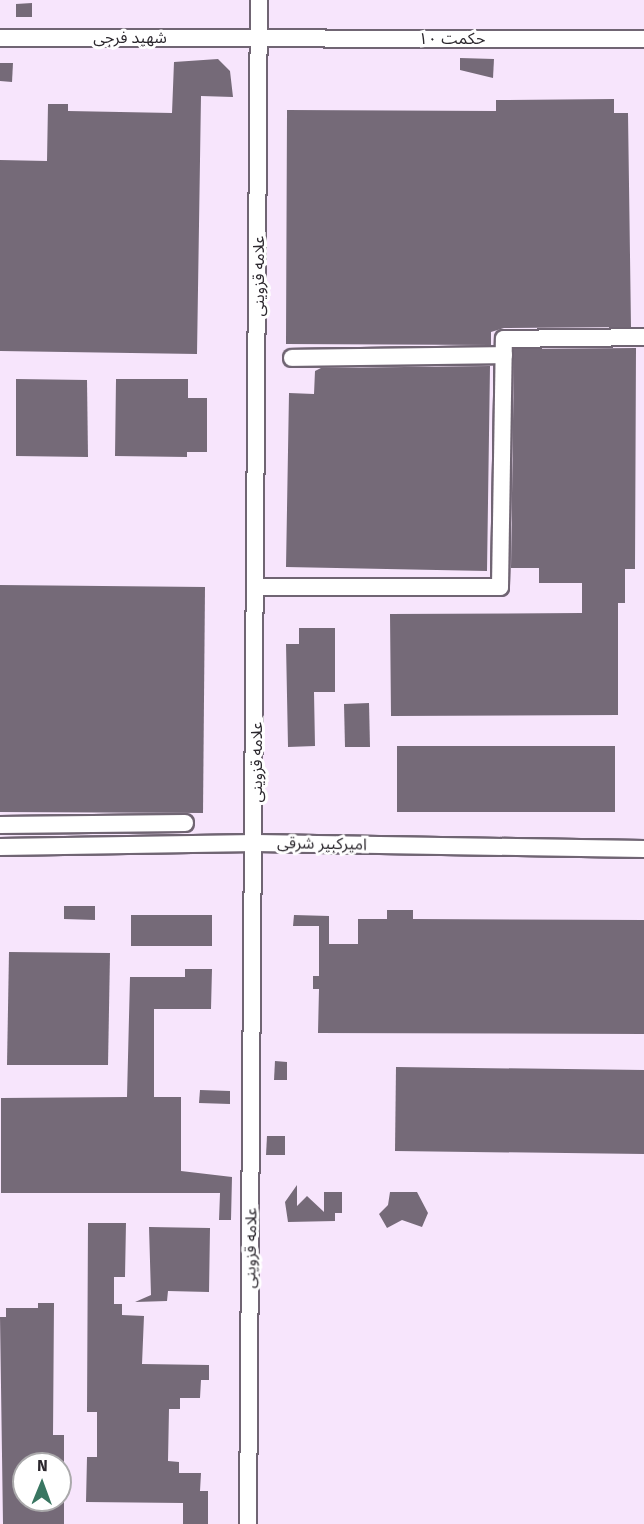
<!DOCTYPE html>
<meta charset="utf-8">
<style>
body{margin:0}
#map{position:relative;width:644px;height:1524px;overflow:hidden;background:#fbf0fe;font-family:"Fira Sans","Noto Sans Arabic",sans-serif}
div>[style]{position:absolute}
.built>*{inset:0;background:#f7e5fc}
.building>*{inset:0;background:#756a78}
.roads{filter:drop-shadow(2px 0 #706573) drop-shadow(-2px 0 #706573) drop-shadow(0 2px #706573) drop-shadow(0 -2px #706573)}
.minor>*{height:16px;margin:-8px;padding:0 8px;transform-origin:8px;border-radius:8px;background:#fff}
span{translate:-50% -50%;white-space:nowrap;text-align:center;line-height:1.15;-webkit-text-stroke:6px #fff;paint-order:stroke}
.street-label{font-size:16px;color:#2b272d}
.north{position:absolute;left:12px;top:1452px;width:60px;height:60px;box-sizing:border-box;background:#fff;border:2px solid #aaa9ab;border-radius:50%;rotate:1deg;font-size:16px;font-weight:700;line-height:24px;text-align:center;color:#2b272d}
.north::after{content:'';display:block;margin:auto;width:21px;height:27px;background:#397661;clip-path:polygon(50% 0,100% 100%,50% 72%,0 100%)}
</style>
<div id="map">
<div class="built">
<div style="clip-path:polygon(evenodd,0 0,644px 0,644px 1524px,0 1524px,0 0,24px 1464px,60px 1464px,60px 1500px,24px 1500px,24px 1464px)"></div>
</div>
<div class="building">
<div style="clip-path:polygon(32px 3px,32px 17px,16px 17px,16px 4px)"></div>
<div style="clip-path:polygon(460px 58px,494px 59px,493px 78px,460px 70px)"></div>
<div style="clip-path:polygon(218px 59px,230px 71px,233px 97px,201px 96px,197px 354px,0 351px,0 160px,47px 161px,48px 104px,68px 104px,68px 111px,172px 113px,174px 62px)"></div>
<div style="clip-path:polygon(0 63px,13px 63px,12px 82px,0 81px)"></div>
<div style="clip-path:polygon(614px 99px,614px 113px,628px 113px,631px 327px,504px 328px,491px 332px,491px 345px,286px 344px,287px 110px,496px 111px,496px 100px)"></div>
<div style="clip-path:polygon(636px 348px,635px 569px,625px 569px,625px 603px,618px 603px,618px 715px,391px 716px,390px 614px,582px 613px,582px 583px,539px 583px,539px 568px,511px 568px,514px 349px)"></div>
<div style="clip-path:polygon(490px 366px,487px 571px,286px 567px,289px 393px,314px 394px,315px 371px,321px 368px)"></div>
<div style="clip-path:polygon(16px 379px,87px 380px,88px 457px,16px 456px)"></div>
<div style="clip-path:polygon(116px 379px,188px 379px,188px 398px,207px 398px,207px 452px,187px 452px,187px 457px,115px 456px)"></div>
<div style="clip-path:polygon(0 585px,205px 587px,203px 813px,0 812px)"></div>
<div style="clip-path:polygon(299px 628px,335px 628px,335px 692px,314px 692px,315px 746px,288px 747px,286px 644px,299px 644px)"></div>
<div style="clip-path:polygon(369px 703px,370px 747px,345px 747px,344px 704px)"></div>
<div style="clip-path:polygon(397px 746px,615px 746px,615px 812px,397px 812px)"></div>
<div style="clip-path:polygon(64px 906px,95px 906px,95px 920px,64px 919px)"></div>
<div style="clip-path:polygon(387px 910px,413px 910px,413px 919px,644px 920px,644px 1034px,318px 1033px,319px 989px,313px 989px,313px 976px,319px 976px,319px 926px,293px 926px,294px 915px,329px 916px,329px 944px,358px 944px,358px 919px,387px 919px)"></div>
<div style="clip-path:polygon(131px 915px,212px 915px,212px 946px,131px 946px)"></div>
<div style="clip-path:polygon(9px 952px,110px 953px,108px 1065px,7px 1065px)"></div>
<div style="clip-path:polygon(185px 969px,212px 969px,211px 1009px,154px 1009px,154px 1097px,181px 1097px,181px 1171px,232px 1177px,231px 1220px,219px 1220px,220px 1193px,1px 1193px,1px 1098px,127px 1097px,130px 977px,185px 977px)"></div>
<div style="clip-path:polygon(275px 1061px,287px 1062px,287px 1080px,274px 1080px)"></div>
<div style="clip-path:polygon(396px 1067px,644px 1070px,644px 1154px,395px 1151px)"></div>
<div style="clip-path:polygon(200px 1090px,230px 1091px,230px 1104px,199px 1103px)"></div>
<div style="clip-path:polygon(267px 1136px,285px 1136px,285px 1155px,266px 1155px)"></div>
<div style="clip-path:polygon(297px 1185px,297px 1206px,307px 1196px,324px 1212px,324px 1192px,342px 1192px,342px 1213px,335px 1213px,335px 1221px,288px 1222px,285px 1202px)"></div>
<div style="clip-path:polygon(390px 1192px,417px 1192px,428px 1213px,422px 1227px,402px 1220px,387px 1228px,379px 1214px,388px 1205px)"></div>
<div style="clip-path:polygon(88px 1223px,126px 1223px,125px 1277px,114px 1277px,114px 1304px,122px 1304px,122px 1315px,144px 1316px,142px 1364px,209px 1365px,209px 1380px,201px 1380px,200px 1398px,180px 1398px,180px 1409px,169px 1409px,168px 1461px,179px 1462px,179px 1473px,201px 1473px,200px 1491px,208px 1491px,208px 1524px,183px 1524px,183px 1503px,86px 1502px,87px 1457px,97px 1457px,97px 1412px,87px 1412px)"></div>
<div style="clip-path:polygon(149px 1227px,210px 1228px,209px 1292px,168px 1291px,167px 1301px,135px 1302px,151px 1295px)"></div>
<div style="clip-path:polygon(38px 1303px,54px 1303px,53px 1435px,64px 1435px,64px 1464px,24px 1464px,24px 1500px,64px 1500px,64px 1524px,3px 1524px,0 1317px,6px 1317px,6px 1308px,38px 1308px)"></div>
</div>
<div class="roads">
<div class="minor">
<div style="left:0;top:38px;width:644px;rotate:0.09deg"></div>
<div style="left:292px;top:358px;width:212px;rotate:-0.8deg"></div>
<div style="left:258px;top:587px;width:242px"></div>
<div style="left:500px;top:587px;width:248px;rotate:-89.1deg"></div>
<div style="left:504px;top:339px;width:140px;rotate:-0.8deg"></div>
<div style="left:0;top:825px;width:185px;rotate:-0.6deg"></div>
<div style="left:0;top:847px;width:256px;rotate:-0.9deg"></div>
<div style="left:256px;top:843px;width:388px;rotate:0.9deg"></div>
<div style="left:248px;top:1524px;width:1524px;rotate:-89.59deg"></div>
</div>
</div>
<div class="street-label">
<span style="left:130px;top:38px">شهید فرجی</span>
<span style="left:452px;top:39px">حکمت ۱۰</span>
<span style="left:259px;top:276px;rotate:-90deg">علامه قزوینی</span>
<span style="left:257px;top:762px;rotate:-90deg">علامه قزوینی</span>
<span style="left:322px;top:844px;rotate:1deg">امیرکبیر شرقی</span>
<span style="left:251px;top:1248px;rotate:-89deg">علامه قزوینی</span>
</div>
<div class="north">N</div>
</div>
